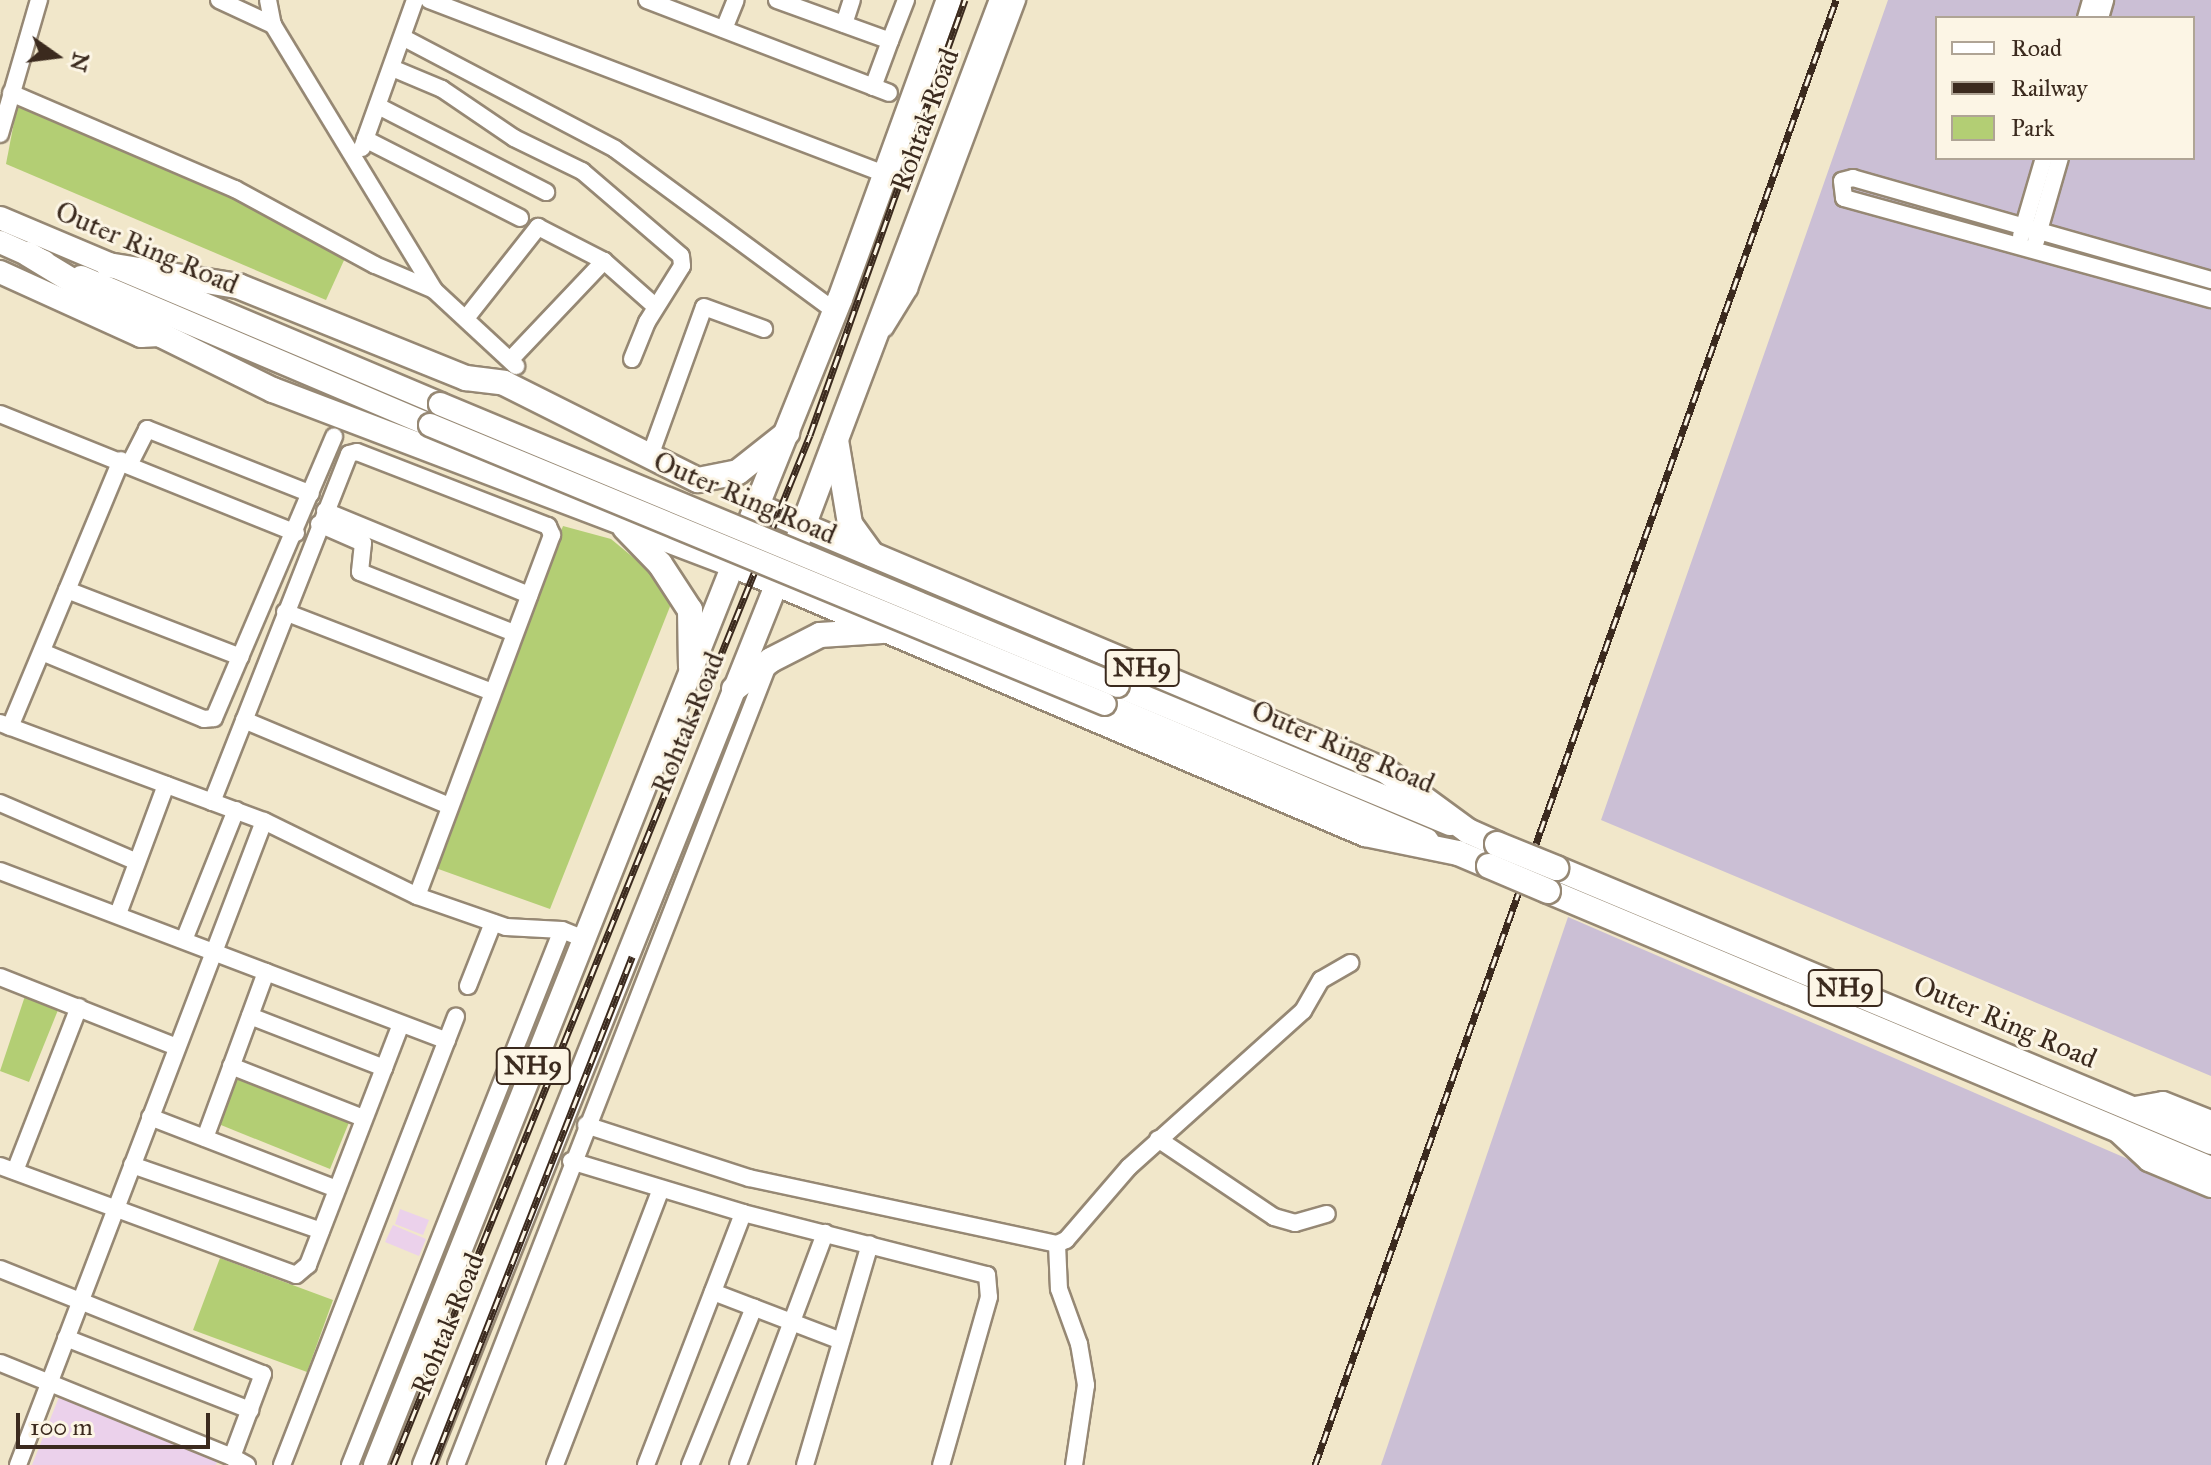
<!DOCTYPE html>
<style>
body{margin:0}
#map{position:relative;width:2211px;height:1465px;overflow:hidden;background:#f1e7ca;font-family:"IM FELL Great Primer",serif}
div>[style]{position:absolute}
.built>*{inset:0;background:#ebd1eb}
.industrial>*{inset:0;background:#cbbfd5}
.green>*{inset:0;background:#b3ce74}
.roads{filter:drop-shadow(2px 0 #968874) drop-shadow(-2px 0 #968874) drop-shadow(0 2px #968874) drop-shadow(0 -2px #968874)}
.minor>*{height:16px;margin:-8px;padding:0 8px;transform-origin:8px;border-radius:8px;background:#fff}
.major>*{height:22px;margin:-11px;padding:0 11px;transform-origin:11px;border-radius:11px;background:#fff}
.highway>*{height:24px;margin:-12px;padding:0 12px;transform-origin:12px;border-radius:12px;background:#fff}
.rail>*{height:7px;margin-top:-3.5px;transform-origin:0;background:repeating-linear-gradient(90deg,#fcf5e5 0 12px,#3b2a1e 0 24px);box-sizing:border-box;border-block:2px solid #3b2a1e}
.bridges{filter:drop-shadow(2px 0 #968874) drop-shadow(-2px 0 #968874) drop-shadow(0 2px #968874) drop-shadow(0 -2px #968874)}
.major-bridge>*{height:22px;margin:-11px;padding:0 11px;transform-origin:11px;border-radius:11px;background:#fff}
.highway-bridge>*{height:24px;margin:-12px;padding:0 12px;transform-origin:12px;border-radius:12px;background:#fff}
span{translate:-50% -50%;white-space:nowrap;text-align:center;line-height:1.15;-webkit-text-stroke:6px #fcf5e5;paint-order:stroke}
.shield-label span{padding:2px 6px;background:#fcf5e5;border:2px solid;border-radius:6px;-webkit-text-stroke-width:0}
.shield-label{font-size:26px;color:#3b2a1e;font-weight:700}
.street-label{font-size:28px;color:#3b2a1e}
.legend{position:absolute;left:1935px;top:16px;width:260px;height:144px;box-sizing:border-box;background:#fcf5e5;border:2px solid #afa495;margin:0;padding:10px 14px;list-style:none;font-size:24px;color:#3b2a1e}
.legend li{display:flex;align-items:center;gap:16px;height:40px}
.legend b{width:40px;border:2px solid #afa495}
.north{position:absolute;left:16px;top:16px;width:80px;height:80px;-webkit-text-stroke:6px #fcf5e5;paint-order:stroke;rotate:104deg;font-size:22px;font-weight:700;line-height:32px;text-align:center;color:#3b2a1e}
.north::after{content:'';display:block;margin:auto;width:28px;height:36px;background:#3b2a1e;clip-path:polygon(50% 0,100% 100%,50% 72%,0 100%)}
.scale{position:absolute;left:16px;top:1413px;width:194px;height:36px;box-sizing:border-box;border:4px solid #3b2a1e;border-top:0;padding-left:10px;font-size:24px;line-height:28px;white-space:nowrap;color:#3b2a1e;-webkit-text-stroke:6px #fcf5e5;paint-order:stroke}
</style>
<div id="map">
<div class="built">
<div style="clip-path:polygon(400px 1209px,429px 1220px,423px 1235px,395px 1224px)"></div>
<div style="clip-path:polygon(393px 1225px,426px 1239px,419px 1256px,385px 1242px)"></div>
<div style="clip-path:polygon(59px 1397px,218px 1459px,216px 1465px,32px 1465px)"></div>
</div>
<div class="industrial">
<div style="clip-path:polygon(evenodd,1888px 0,2211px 0,2211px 1076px,1601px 820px,1888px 0,1937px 18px,2193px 18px,2193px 158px,1937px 158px,1937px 18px)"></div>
<div style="clip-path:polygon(1568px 917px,2211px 1195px,2211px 1465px,1381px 1465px)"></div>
</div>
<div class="green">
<div style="clip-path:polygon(19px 96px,350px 247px,326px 300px,6px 164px)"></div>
<div style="clip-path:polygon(563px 526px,611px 539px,646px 568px,671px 604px,550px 909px,430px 866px)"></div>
<div style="clip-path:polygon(25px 996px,58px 1010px,29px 1082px,0 1071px)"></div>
<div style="clip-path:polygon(238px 1069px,352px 1115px,330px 1169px,216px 1123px)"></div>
<div style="clip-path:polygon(220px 1258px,333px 1300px,307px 1372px,193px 1330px)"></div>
</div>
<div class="roads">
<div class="minor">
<div style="left:219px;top:0;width:60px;rotate:24.8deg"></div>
<div style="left:268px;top:0;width:25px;rotate:79deg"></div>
<div style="left:273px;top:25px;width:310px;rotate:58.7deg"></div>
<div style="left:429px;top:0;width:486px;rotate:20.9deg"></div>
<div style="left:647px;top:0;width:259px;rotate:21deg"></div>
<div style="left:777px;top:0;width:120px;rotate:19.9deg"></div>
<div style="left:890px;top:41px;width:44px;rotate:-68.7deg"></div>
<div style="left:2086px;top:18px;width:19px;rotate:-74deg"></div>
<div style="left:2100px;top:18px;width:19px;rotate:-74deg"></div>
<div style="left:844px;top:24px;width:25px;rotate:-72deg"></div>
<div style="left:724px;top:29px;width:31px;rotate:-68deg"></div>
<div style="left:404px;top:38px;width:238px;rotate:27.7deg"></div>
<div style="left:615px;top:149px;width:273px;rotate:36.4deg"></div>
<div style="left:392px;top:68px;width:54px;rotate:22.8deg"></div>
<div style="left:442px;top:89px;width:87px;rotate:34.2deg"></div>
<div style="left:514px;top:138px;width:76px;rotate:25.9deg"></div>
<div style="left:582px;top:171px;width:130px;rotate:40.6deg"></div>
<div style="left:681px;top:256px;width:10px;rotate:84deg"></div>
<div style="left:682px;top:266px;width:66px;rotate:122deg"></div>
<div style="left:647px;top:322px;width:40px;rotate:112deg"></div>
<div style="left:873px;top:87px;width:49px;rotate:-69.7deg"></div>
<div style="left:11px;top:93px;width:244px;rotate:23.2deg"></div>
<div style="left:235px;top:189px;width:159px;rotate:28.5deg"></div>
<div style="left:375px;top:265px;width:64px;rotate:23deg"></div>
<div style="left:434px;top:290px;width:112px;rotate:42.8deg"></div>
<div style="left:378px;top:106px;width:189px;rotate:27.1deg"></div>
<div style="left:0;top:134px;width:140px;rotate:-73.8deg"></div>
<div style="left:365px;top:139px;width:174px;rotate:27deg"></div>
<div style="left:362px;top:148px;width:157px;rotate:-70.3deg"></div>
<div style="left:2021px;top:236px;width:81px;rotate:-73.6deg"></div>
<div style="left:2036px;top:241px;width:86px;rotate:-73.9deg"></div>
<div style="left:2211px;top:280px;width:372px;rotate:-164.1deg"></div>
<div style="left:1853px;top:178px;width:11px;rotate:165deg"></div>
<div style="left:1842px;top:181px;width:17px;rotate:83deg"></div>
<div style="left:1844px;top:198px;width:381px;rotate:15.4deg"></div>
<div style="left:467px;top:317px;width:115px;rotate:-51.7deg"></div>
<div style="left:538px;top:227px;width:74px;rotate:27.3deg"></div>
<div style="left:604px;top:261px;width:69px;rotate:41.5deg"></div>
<div style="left:885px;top:328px;width:46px;rotate:-58.4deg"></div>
<div style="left:909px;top:289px;width:309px;rotate:-69.5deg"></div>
<div style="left:512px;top:358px;width:134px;rotate:-46.5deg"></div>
<div style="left:0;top:414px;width:319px;rotate:21.9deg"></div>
<div style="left:650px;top:456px;width:158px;rotate:-70.1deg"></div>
<div style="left:704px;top:307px;width:64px;rotate:20.1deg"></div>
<div style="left:130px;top:463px;width:38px;rotate:-63deg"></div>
<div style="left:147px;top:429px;width:176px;rotate:21.6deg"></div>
<div style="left:325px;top:511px;width:221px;rotate:22.4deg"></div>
<div style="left:319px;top:524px;width:48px;rotate:23.4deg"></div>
<div style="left:363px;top:543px;width:29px;rotate:96deg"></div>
<div style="left:360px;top:572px;width:166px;rotate:21.6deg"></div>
<div style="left:67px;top:590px;width:186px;rotate:21.1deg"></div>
<div style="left:285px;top:612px;width:222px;rotate:21.1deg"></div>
<div style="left:42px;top:652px;width:175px;rotate:22.5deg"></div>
<div style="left:204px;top:719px;width:10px;rotate:-6deg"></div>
<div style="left:214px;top:718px;width:306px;rotate:-66.9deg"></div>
<div style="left:244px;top:720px;width:223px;rotate:22.7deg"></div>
<div style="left:0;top:723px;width:282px;rotate:20.4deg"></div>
<div style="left:264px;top:821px;width:170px;rotate:26.1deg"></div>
<div style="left:417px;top:896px;width:94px;rotate:19.2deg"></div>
<div style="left:506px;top:927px;width:56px;rotate:3.1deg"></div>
<div style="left:562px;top:930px;width:22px;rotate:22deg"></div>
<div style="left:10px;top:727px;width:289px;rotate:-67.4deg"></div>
<div style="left:212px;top:802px;width:374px;rotate:-68.5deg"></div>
<div style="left:349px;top:454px;width:8px;rotate:-14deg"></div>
<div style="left:357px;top:452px;width:205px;rotate:21.2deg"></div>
<div style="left:548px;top:526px;width:10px;rotate:66deg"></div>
<div style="left:552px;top:535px;width:385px;rotate:110.5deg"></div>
<div style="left:0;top:803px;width:149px;rotate:23.3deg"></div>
<div style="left:0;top:871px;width:478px;rotate:20.8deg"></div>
<div style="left:118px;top:914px;width:138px;rotate:-69.6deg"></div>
<div style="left:184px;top:940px;width:140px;rotate:-68.2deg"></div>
<div style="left:0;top:977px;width:190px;rotate:21.6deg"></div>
<div style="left:468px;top:986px;width:68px;rotate:-68.4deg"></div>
<div style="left:250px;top:1016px;width:144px;rotate:21.2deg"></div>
<div style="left:231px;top:1066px;width:142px;rotate:21.5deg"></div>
<div style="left:150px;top:1117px;width:200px;rotate:21.1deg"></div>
<div style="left:586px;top:1125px;width:171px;rotate:18deg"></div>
<div style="left:749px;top:1178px;width:315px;rotate:12.1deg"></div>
<div style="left:1057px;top:1244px;width:10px;rotate:-24deg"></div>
<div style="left:1066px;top:1240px;width:96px;rotate:-49.2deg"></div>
<div style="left:1129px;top:1167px;width:234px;rotate:-41.9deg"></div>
<div style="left:1303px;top:1011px;width:36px;rotate:-60deg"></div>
<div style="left:1321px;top:980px;width:34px;rotate:-30deg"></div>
<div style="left:205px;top:1138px;width:177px;rotate:-69.8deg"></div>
<div style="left:1158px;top:1139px;width:140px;rotate:33.9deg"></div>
<div style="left:1274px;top:1217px;width:22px;rotate:16deg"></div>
<div style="left:1295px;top:1223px;width:33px;rotate:-16deg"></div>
<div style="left:571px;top:1161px;width:180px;rotate:16.8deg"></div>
<div style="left:743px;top:1213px;width:252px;rotate:14.3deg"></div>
<div style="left:987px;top:1275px;width:22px;rotate:85deg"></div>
<div style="left:989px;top:1297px;width:175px;rotate:105.9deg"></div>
<div style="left:132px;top:1165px;width:200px;rotate:19.2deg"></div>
<div style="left:0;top:1166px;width:315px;rotate:20.2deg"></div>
<div style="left:296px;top:1275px;width:16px;rotate:-40deg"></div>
<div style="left:308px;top:1265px;width:258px;rotate:-68.9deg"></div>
<div style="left:15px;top:1171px;width:176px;rotate:-68.7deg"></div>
<div style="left:1057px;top:1244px;width:45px;rotate:87.5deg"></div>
<div style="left:1059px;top:1289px;width:59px;rotate:70deg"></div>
<div style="left:1079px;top:1344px;width:42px;rotate:80.3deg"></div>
<div style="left:1086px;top:1385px;width:81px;rotate:98.5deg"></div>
<div style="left:0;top:1269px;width:283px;rotate:21.8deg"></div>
<div style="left:263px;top:1374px;width:89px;rotate:110.5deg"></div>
<div style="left:232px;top:1457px;width:250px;rotate:-157.9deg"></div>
<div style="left:713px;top:1292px;width:137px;rotate:20.9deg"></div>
<div style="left:66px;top:1338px;width:198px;rotate:21.4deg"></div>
<div style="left:232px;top:1457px;width:17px;rotate:28deg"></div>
<div style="left:18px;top:1465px;width:689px;rotate:-69.09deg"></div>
<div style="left:282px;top:1465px;width:481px;rotate:-68.8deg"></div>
<div style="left:350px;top:1465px;width:575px;rotate:-68.38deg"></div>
<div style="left:456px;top:1465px;width:859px;rotate:-68.69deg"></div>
<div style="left:555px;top:1465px;width:296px;rotate:-69deg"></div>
<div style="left:646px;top:1465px;width:270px;rotate:-68.9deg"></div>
<div style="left:690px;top:1465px;width:170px;rotate:-67.9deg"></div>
<div style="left:738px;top:1465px;width:248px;rotate:-69.4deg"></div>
<div style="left:805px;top:1465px;width:230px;rotate:-73.6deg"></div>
</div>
<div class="major">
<div style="left:0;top:218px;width:478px;rotate:22.9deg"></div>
<div style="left:0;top:242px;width:49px;rotate:24deg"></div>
<div style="left:0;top:272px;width:155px;rotate:24.4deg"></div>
<div style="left:141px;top:336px;width:18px;rotate:-3deg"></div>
<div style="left:81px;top:277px;width:379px;rotate:23deg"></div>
<div style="left:1118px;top:686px;width:359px;rotate:22.6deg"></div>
<div style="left:1105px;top:704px;width:350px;rotate:22.9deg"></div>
<div style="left:2135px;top:1108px;width:28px;rotate:-10deg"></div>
<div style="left:2163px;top:1103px;width:52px;rotate:21.6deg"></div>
<div style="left:2120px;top:1133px;width:40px;rotate:43deg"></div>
<div style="left:2149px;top:1160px;width:67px;rotate:22.8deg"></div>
<div style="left:375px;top:1465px;width:969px;rotate:-68.31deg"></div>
<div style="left:424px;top:1465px;width:950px;rotate:-68.19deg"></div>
</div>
<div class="highway">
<div style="left:28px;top:254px;width:156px;rotate:31.3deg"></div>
<div style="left:161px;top:335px;width:125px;rotate:26.2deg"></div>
<div style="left:273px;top:390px;width:492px;rotate:20.8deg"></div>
<div style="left:733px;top:565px;width:687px;rotate:23.06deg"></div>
<div style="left:1365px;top:834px;width:95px;rotate:11.5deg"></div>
<div style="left:1458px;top:853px;width:34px;rotate:23deg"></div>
<div style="left:108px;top:265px;width:132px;rotate:9.2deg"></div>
<div style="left:238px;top:286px;width:246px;rotate:22deg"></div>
<div style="left:466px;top:378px;width:38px;rotate:7deg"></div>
<div style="left:504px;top:383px;width:217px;rotate:26.6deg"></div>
<div style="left:698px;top:480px;width:41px;rotate:-11.3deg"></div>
<div style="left:738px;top:472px;width:63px;rotate:-38.5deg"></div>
<div style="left:836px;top:440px;width:85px;rotate:80.5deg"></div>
<div style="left:850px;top:524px;width:37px;rotate:54deg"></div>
<div style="left:757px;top:506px;width:683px;rotate:22.85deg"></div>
<div style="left:1386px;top:771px;width:102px;rotate:36.2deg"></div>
<div style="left:1468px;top:831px;width:32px;rotate:24deg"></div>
<div style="left:625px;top:528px;width:50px;rotate:45.8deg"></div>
<div style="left:660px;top:564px;width:55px;rotate:56.9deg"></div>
<div style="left:690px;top:610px;width:57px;rotate:89deg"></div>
<div style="left:799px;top:537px;width:574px;rotate:-69.29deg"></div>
<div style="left:733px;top:565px;width:287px;rotate:-68.1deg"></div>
<div style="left:840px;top:299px;width:318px;rotate:-70deg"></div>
<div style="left:734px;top:689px;width:47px;rotate:-38.1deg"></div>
<div style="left:771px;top:660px;width:55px;rotate:-27deg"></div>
<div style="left:820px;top:635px;width:62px;rotate:-3.7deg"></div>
<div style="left:1556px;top:868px;width:710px;rotate:22.7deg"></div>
<div style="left:1548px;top:891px;width:719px;rotate:22.75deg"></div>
</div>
</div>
<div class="rail">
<div style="left:393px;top:1465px;width:1111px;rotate:-67.96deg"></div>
<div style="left:810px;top:435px;width:462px;rotate:-70.4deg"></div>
<div style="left:433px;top:1465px;width:546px;rotate:-68.61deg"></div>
<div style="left:1315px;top:1465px;width:1555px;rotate:-70.42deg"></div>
</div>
<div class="bridges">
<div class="major-bridge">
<div style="left:440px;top:404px;width:734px;rotate:22.58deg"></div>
<div style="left:430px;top:425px;width:730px;rotate:22.46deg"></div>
</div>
<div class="highway-bridge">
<div style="left:1497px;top:844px;width:64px;rotate:22.1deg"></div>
<div style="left:1489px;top:866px;width:64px;rotate:23deg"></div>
</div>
</div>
<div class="shield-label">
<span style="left:1142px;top:668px">NH9</span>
<span style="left:1845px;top:988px">NH9</span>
<span style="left:533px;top:1066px">NH9</span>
</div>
<div class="street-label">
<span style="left:925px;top:120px;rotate:-70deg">Rohtak Road</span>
<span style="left:147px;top:248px;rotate:23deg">Outer Ring Road</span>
<span style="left:745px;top:498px;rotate:23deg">Outer Ring Road</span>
<span style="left:688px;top:723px;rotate:-68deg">Rohtak Road</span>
<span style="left:1343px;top:747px;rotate:23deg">Outer Ring Road</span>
<span style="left:2005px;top:1022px;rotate:23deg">Outer Ring Road</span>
<span style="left:448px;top:1324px;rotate:-68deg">Rohtak Road</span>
</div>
<ul class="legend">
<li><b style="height:10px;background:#fff"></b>Road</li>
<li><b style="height:10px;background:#3b2a1e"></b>Railway</li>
<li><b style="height:22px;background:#b3ce74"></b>Park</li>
</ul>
<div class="north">N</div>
<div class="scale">100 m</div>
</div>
